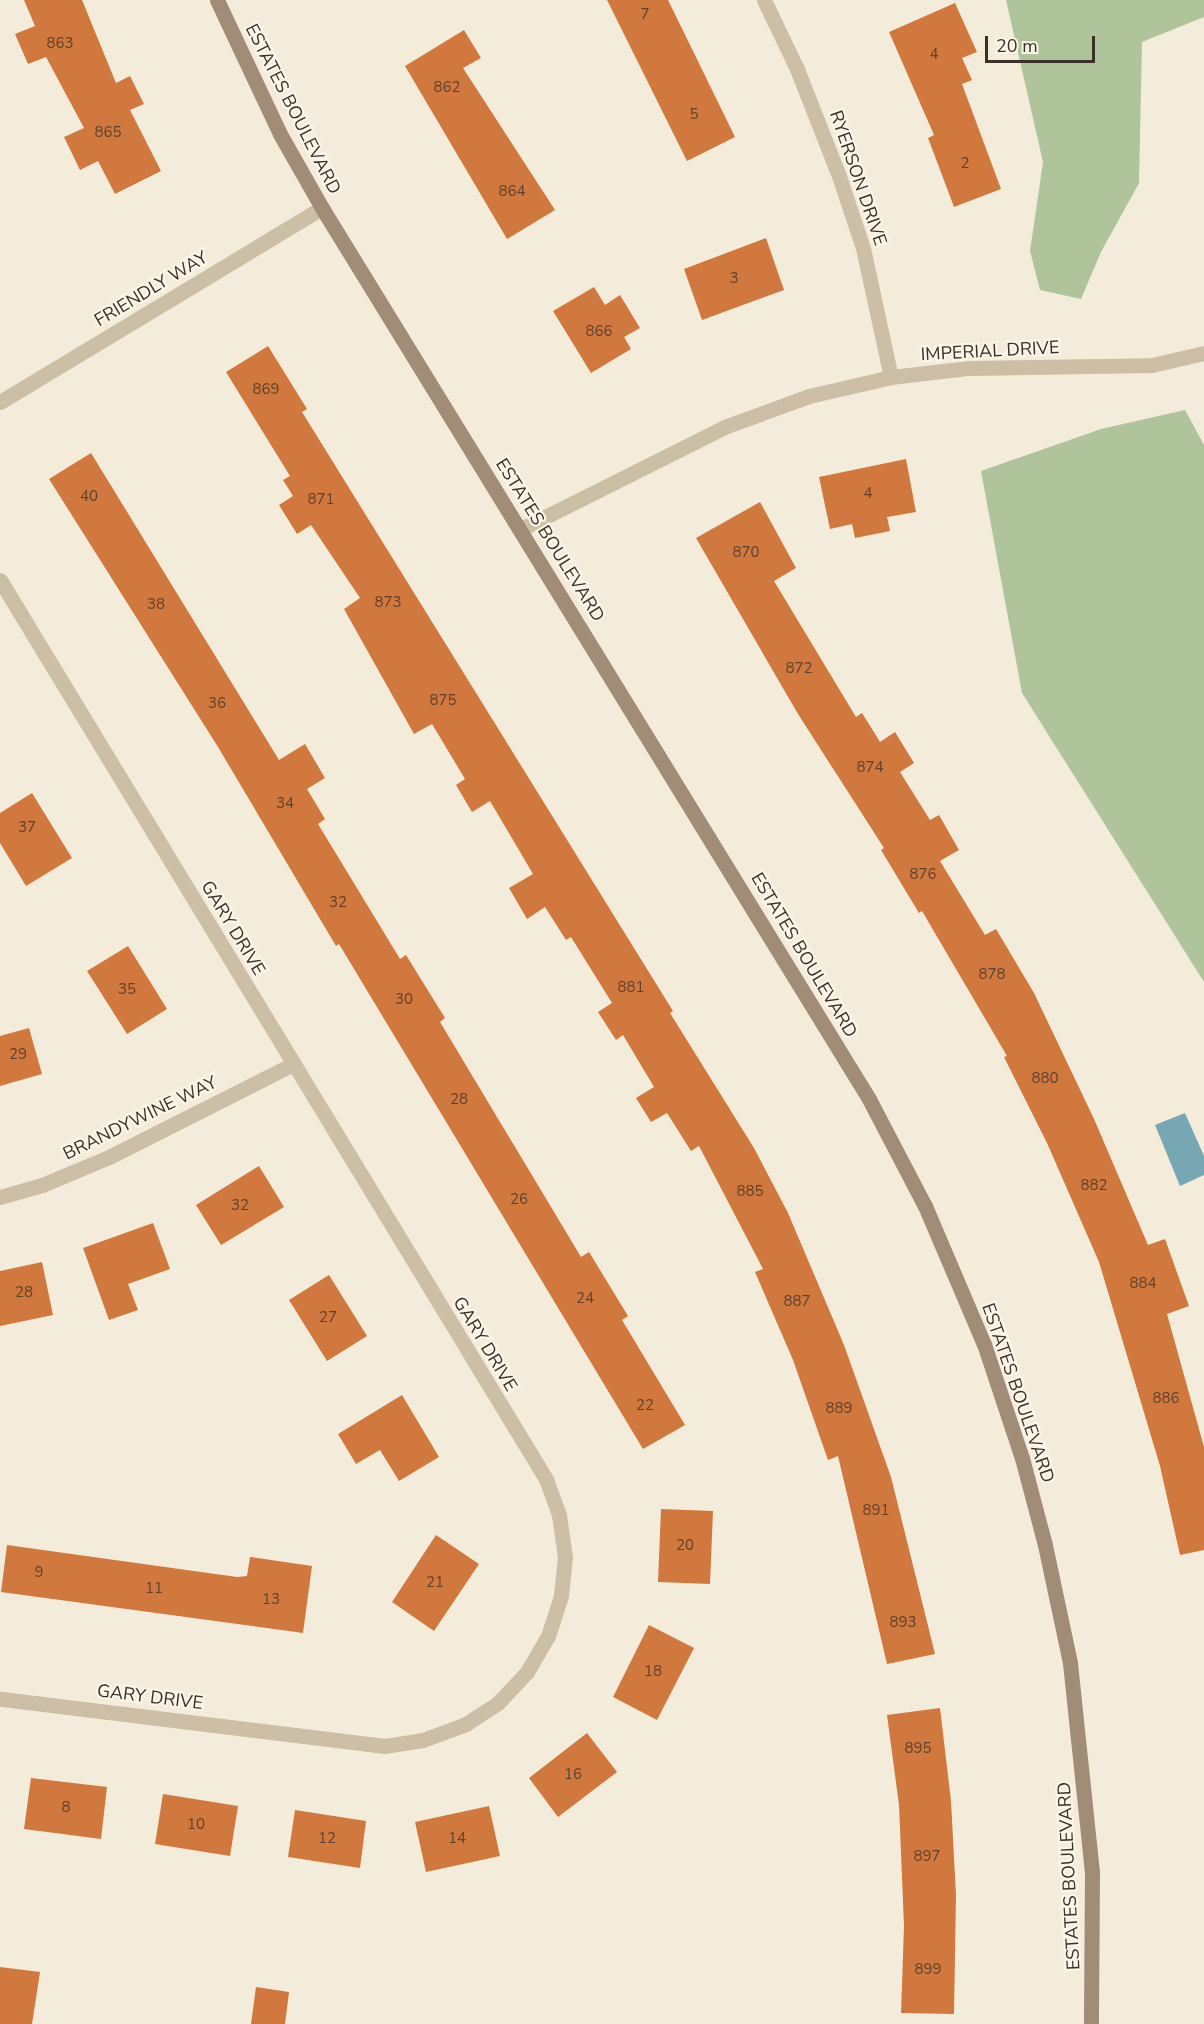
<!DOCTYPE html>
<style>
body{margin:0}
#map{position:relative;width:1204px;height:2024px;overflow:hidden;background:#f4ecdb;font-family:"Nunito Sans",sans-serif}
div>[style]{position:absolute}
.green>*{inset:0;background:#afc49a}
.water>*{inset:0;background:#78a7b4}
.building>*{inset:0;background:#d0783d}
.street>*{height:15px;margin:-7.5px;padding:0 7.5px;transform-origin:7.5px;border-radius:7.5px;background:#cdbea6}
.secondary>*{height:15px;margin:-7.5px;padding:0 7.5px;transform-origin:7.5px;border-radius:7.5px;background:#a18d77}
span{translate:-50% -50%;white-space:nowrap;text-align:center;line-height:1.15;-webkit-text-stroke:4.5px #fbf5e8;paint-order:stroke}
.number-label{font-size:15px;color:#5f422d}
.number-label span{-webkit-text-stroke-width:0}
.street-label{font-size:18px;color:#393028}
.scale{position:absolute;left:985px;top:36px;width:110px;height:27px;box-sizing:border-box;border:3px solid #393028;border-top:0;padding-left:8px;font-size:18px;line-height:21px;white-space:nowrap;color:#393028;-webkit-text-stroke:4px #fbf5e8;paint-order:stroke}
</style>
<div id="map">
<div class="green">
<div style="clip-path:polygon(1006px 0,1204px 0,1204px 17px,1142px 42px,1139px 183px,1101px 252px,1081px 299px,1040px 290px,1030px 251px,1043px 162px)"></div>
<div style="clip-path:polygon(1185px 410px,1204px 445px,1204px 982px,1022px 693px,981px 471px,1101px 429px)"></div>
</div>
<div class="water">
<div style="clip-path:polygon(1185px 1113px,1204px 1156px,1204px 1175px,1180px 1186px,1155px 1125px)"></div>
</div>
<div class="building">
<div style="clip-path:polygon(24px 0,82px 0,116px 83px,130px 76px,144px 104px,130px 110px,161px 171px,115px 194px,98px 161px,80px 170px,64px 137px,84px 128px,46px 57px,28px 64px,15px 34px,35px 26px)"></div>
<div style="clip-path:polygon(607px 0,668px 0,735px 137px,687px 161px)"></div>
<div style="clip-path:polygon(955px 3px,977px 52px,962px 58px,972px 80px,962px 84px,1001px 189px,954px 207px,928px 138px,934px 135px,889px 32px)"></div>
<div style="clip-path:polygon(464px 30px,481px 58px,463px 68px,555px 210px,507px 239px,405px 66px)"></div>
<div style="clip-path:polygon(766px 238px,784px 290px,702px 320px,684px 269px)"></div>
<div style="clip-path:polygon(594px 287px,605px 305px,620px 295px,640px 328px,624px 337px,631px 349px,591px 373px,553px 311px)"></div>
<div style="clip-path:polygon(268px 346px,307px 409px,302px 412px,673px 1011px,670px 1013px,754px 1148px,788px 1213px,844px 1345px,891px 1477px,935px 1654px,887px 1664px,838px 1456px,828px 1460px,793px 1360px,755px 1272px,763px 1269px,699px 1146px,691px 1151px,667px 1113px,651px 1122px,636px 1098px,654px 1087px,623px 1035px,616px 1040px,598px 1012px,612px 1003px,571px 937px,566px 940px,545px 907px,527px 919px,509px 888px,533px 874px,490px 801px,472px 812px,456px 785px,465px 779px,432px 724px,414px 734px,344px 609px,360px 598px,311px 525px,297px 534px,279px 505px,293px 496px,283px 480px,290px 476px,226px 372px)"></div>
<div style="clip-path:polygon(91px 453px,279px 760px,305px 744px,325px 778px,307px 789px,325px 819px,318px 824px,400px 959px,406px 955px,445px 1018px,440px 1022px,581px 1257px,589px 1252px,628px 1316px,622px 1320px,685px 1425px,643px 1449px,339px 944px,336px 946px,218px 747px,49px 479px)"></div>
<div style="clip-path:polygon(906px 459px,916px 512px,887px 517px,890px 531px,855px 538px,852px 524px,830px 529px,819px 477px)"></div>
<div style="clip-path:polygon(760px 502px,796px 568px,774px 581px,856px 717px,862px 713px,880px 742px,895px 732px,914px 763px,900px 772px,930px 820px,939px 815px,959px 850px,940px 861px,985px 935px,996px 929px,1034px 993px,1094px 1119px,1148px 1245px,1165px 1239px,1189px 1306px,1167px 1314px,1204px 1447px,1204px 1550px,1180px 1555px,1160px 1466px,1099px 1262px,1047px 1143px,1004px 1057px,1007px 1056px,922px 911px,919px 913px,881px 850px,884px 848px,798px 714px,696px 538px)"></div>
<div style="clip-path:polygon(32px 793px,72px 858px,26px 886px,0 843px,0 813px)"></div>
<div style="clip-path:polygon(128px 946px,167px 1009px,127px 1034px,87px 971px)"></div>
<div style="clip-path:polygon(29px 1028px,42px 1074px,0 1086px,0 1036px)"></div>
<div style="clip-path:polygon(259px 1166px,284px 1207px,221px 1245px,196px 1205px)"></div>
<div style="clip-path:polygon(153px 1223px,170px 1269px,128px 1284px,138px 1310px,109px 1320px,83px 1248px)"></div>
<div style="clip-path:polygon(42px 1262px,53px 1315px,0 1326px,0 1271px)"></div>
<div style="clip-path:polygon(329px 1275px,367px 1336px,327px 1361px,289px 1300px)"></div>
<div style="clip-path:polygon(402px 1395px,439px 1457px,399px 1481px,380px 1450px,356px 1464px,338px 1434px)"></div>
<div style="clip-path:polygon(661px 1509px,713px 1511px,710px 1584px,658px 1582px)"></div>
<div style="clip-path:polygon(436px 1535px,479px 1564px,434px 1631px,392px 1602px)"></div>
<div style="clip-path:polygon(7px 1545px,237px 1577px,247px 1576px,250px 1557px,312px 1566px,303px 1633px,1px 1592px)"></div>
<div style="clip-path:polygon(649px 1625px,694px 1648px,657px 1720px,613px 1697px)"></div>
<div style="clip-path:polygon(940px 1708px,951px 1801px,956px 1895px,954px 2014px,901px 2013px,904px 1926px,899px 1805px,887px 1715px)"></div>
<div style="clip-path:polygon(587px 1733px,617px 1772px,558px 1817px,529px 1778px)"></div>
<div style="clip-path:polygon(31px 1778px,107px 1787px,101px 1839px,24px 1829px)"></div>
<div style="clip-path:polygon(163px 1794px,238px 1806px,230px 1856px,155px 1844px)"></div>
<div style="clip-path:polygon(489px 1806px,500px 1856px,426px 1872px,415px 1822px)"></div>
<div style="clip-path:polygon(295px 1810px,366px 1821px,360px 1868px,288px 1857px)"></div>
<div style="clip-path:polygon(0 1967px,40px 1972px,32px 2024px,0 2024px)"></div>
<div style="clip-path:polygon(256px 1987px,289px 1992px,285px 2024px,251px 2024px)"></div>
</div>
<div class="street">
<div style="left:764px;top:0;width:76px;rotate:64.4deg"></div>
<div style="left:797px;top:69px;width:115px;rotate:68.6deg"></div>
<div style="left:839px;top:176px;width:76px;rotate:71.6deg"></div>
<div style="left:863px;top:248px;width:132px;rotate:77.8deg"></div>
<div style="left:0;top:402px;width:376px;rotate:-31.1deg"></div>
<div style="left:521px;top:529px;width:230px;rotate:-26.6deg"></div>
<div style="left:727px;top:426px;width:87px;rotate:-20.1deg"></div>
<div style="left:809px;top:396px;width:84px;rotate:-13deg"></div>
<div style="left:891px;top:377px;width:79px;rotate:-6.6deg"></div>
<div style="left:969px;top:368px;width:183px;rotate:-0.9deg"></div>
<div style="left:1152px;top:365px;width:53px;rotate:-13deg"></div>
<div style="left:0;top:580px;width:1052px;rotate:58.73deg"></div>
<div style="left:546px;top:1479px;width:38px;rotate:70deg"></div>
<div style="left:559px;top:1515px;width:42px;rotate:81.9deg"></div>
<div style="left:565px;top:1557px;width:39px;rotate:96deg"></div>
<div style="left:561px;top:1596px;width:42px;rotate:108deg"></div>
<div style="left:548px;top:1636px;width:42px;rotate:120.3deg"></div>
<div style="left:527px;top:1672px;width:42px;rotate:133.1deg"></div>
<div style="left:498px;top:1703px;width:38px;rotate:147deg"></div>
<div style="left:466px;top:1724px;width:46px;rotate:159.6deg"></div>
<div style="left:423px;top:1740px;width:38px;rotate:171deg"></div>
<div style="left:385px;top:1746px;width:388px;rotate:-173deg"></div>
<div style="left:0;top:1197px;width:44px;rotate:-15.9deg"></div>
<div style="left:42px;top:1185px;width:73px;rotate:-22.7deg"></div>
<div style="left:109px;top:1157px;width:206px;rotate:-26.8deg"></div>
</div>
<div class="secondary">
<div style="left:217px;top:0;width:148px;rotate:64.8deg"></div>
<div style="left:280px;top:134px;width:85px;rotate:60.4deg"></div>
<div style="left:322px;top:208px;width:1046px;rotate:58.45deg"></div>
<div style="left:869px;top:1099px;width:121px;rotate:62.4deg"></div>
<div style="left:925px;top:1206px;width:150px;rotate:66.9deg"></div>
<div style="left:984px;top:1344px;width:120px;rotate:71.6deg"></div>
<div style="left:1022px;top:1458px;width:90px;rotate:75.2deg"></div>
<div style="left:1045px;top:1545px;width:121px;rotate:78deg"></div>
<div style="left:1070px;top:1663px;width:210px;rotate:84deg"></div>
<div style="left:1092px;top:1872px;width:152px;rotate:90.4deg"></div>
</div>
<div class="number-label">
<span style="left:645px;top:15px">7</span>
<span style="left:60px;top:44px">863</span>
<span style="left:934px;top:55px">4</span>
<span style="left:447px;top:88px">862</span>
<span style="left:694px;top:115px">5</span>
<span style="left:108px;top:133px">865</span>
<span style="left:965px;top:164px">2</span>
<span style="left:512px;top:192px">864</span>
<span style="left:734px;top:279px">3</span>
<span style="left:599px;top:332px">866</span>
<span style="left:266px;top:390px">869</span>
<span style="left:868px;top:494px">4</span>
<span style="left:89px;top:497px">40</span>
<span style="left:321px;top:500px">871</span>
<span style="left:746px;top:553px">870</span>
<span style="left:388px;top:603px">873</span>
<span style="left:156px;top:605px">38</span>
<span style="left:799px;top:669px">872</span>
<span style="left:443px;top:701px">875</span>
<span style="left:217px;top:704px">36</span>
<span style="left:870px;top:768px">874</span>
<span style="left:285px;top:804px">34</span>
<span style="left:27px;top:828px">37</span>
<span style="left:923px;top:875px">876</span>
<span style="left:338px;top:903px">32</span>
<span style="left:992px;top:975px">878</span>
<span style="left:631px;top:988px">881</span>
<span style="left:127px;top:990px">35</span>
<span style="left:404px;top:1000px">30</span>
<span style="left:18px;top:1055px">29</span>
<span style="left:1045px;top:1079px">880</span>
<span style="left:459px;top:1100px">28</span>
<span style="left:1094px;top:1186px">882</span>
<span style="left:750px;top:1192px">885</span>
<span style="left:519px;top:1200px">26</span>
<span style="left:240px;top:1206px">32</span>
<span style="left:1143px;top:1284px">884</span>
<span style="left:24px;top:1293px">28</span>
<span style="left:585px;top:1299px">24</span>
<span style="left:797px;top:1302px">887</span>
<span style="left:328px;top:1318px">27</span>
<span style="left:1166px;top:1399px">886</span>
<span style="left:645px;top:1406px">22</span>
<span style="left:839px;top:1409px">889</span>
<span style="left:876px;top:1511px">891</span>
<span style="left:685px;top:1546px">20</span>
<span style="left:39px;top:1573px">9</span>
<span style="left:435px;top:1583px">21</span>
<span style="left:154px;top:1589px">11</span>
<span style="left:271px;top:1600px">13</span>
<span style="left:903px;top:1623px">893</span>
<span style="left:653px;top:1672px">18</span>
<span style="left:918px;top:1749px">895</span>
<span style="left:573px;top:1775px">16</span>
<span style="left:66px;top:1808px">8</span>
<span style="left:196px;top:1825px">10</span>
<span style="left:327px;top:1839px">12</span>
<span style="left:457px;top:1839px">14</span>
<span style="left:927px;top:1857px">897</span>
<span style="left:928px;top:1970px">899</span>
</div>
<div class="street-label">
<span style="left:293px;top:109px;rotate:63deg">ESTATES BOULEVARD</span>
<span style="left:858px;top:178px;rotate:71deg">RYERSON DRIVE</span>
<span style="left:151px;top:289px;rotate:-31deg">FRIENDLY WAY</span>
<span style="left:990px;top:351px;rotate:-3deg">IMPERIAL DRIVE</span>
<span style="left:550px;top:540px;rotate:58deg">ESTATES BOULEVARD</span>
<span style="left:233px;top:928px;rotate:59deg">GARY DRIVE</span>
<span style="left:804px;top:955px;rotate:59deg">ESTATES BOULEVARD</span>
<span style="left:140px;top:1118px;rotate:-26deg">BRANDYWINE WAY</span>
<span style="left:485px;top:1344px;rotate:59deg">GARY DRIVE</span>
<span style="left:1018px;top:1393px;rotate:71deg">ESTATES BOULEVARD</span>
<span style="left:150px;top:1697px;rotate:7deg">GARY DRIVE</span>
<span style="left:1069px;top:1876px;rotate:-93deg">ESTATES BOULEVARD</span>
</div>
<div class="scale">20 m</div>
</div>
